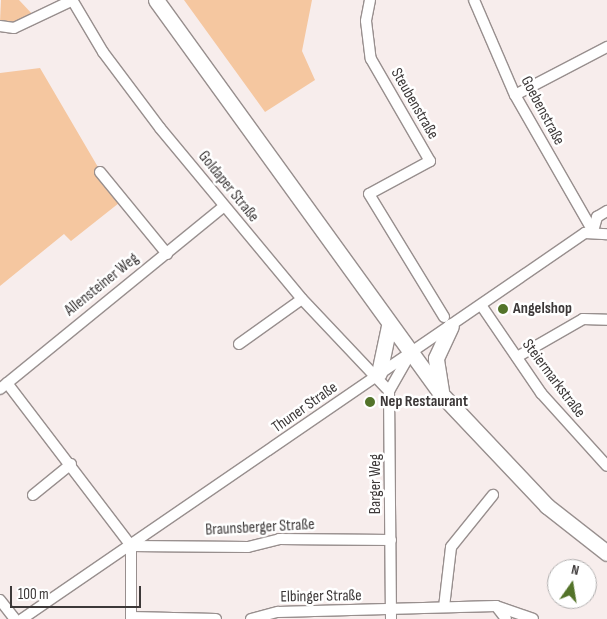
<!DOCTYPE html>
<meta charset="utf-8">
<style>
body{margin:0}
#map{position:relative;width:607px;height:619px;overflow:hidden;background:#f7edec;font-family:"Sofia Sans Condensed",sans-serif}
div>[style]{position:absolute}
.green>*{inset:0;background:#f5c7a0}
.roads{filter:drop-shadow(1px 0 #988f8e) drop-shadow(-1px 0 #988f8e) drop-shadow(0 1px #988f8e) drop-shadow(0 -1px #988f8e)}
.minor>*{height:10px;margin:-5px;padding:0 5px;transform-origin:5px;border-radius:5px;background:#fff}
.primary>*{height:15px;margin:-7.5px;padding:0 7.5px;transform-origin:7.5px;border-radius:7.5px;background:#fff}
.dots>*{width:14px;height:14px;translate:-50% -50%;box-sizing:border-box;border:2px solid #fff;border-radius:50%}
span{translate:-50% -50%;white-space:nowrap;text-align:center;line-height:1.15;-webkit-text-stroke:5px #fff;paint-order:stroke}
.street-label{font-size:16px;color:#3c3838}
.poi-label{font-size:16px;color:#3c3838;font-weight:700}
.left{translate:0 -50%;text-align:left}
.north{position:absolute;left:547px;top:559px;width:50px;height:50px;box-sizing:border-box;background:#fff;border:1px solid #b1afaf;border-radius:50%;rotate:13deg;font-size:14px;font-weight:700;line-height:20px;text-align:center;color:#3c3838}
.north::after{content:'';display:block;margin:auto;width:18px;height:22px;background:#537329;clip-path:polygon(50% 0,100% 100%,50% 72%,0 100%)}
.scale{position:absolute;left:10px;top:586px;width:131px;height:22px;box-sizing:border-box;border:2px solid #3c3838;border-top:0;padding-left:6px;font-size:15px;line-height:18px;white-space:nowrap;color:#3c3838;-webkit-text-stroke:4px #fff;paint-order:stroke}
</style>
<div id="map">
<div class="green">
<div style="clip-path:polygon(1px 0,19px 0,34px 16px,13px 24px,0 22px)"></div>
<div style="clip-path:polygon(184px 0,312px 0,302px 51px,315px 80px,265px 112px)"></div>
<div style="clip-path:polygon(40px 68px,119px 203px,71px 241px,64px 234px,0 286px,0 73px)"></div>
</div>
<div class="roads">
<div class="minor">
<div style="left:370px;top:0;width:21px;rotate:101deg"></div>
<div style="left:366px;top:21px;width:38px;rotate:83deg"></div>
<div style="left:371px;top:59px;width:118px;rotate:60deg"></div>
<div style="left:430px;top:161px;width:69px;rotate:151.6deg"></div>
<div style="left:369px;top:194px;width:144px;rotate:58.6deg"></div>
<div style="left:474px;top:0;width:103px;rotate:66.7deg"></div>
<div style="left:515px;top:95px;width:157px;rotate:60.2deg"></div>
<div style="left:74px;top:3px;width:57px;rotate:59.4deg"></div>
<div style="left:103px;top:52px;width:95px;rotate:53.1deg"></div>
<div style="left:160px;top:128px;width:222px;rotate:50.3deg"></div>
<div style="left:302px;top:299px;width:127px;rotate:46.6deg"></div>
<div style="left:0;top:26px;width:14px;rotate:8deg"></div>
<div style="left:14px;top:28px;width:65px;rotate:-25.4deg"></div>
<div style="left:515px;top:95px;width:104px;rotate:-27.6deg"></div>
<div style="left:100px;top:172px;width:106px;rotate:50.7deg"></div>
<div style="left:593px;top:231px;width:15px;rotate:-74deg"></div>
<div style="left:597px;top:217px;width:12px;rotate:-31deg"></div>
<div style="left:481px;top:305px;width:107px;rotate:55.7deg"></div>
<div style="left:541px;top:393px;width:98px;rotate:47.9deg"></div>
<div style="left:239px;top:344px;width:77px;rotate:-35.5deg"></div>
<div style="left:517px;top:357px;width:76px;rotate:-29.9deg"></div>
<div style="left:583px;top:319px;width:24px;rotate:2deg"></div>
<div style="left:7px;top:383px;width:205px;rotate:52.7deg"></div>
<div style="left:0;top:389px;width:289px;rotate:-39.2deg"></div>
<div style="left:33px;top:495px;width:49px;rotate:-39.2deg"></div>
<div style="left:131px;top:546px;width:117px;rotate:0.5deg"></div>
<div style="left:248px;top:547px;width:32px;rotate:-14deg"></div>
<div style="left:279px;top:539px;width:112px;rotate:0.5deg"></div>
<div style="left:0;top:600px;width:24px;rotate:52deg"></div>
<div style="left:496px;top:606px;width:16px;rotate:52deg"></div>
<div style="left:444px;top:607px;width:60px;rotate:-83.3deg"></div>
<div style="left:451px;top:547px;width:67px;rotate:-51.1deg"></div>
<div style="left:131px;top:617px;width:85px;rotate:1.3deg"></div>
<div style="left:22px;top:619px;width:683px;rotate:-34.44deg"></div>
<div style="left:585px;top:233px;width:22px;rotate:3deg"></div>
<div style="left:131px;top:619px;width:73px;rotate:-90deg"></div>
<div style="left:251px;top:619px;width:28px;rotate:-15deg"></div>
<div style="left:278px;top:612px;width:218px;rotate:-1.6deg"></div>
<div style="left:496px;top:606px;width:39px;rotate:19deg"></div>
<div style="left:391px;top:619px;width:228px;rotate:-90.5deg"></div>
<div style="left:389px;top:391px;width:40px;rotate:-60.3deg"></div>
</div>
<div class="primary">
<div style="left:156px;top:0;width:488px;rotate:54.1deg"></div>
<div style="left:442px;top:395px;width:153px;rotate:46.6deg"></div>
<div style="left:547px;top:506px;width:76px;rotate:38.1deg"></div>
<div style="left:379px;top:373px;width:48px;rotate:-78deg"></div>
<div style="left:441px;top:391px;width:33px;rotate:-99deg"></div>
<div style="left:436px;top:358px;width:35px;rotate:-65deg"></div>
</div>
</div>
<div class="dots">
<div style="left:503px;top:309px;background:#537329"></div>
<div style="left:370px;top:402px;background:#537329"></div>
</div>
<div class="street-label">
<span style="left:414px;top:104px;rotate:60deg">Steubenstraße</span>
<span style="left:542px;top:111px;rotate:62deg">Goebenstraße</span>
<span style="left:228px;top:187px;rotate:51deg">Goldaper Straße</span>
<span style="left:102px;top:285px;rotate:-39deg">Allensteiner Weg</span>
<span style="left:553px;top:379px;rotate:53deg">Steiermarkstraße</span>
<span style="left:305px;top:408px;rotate:-35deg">Thuner Straße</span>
<span style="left:376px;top:484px;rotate:-90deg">Barger Weg</span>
<span style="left:260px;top:528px;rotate:-3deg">Braunsberger Straße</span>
<span style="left:321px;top:597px;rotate:-1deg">Elbinger Straße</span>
</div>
<div class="poi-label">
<span class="left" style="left:513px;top:309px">Angelshop</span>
<span class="left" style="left:380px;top:402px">Nep Restaurant</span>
</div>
<div class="north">N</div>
<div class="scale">100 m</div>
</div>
